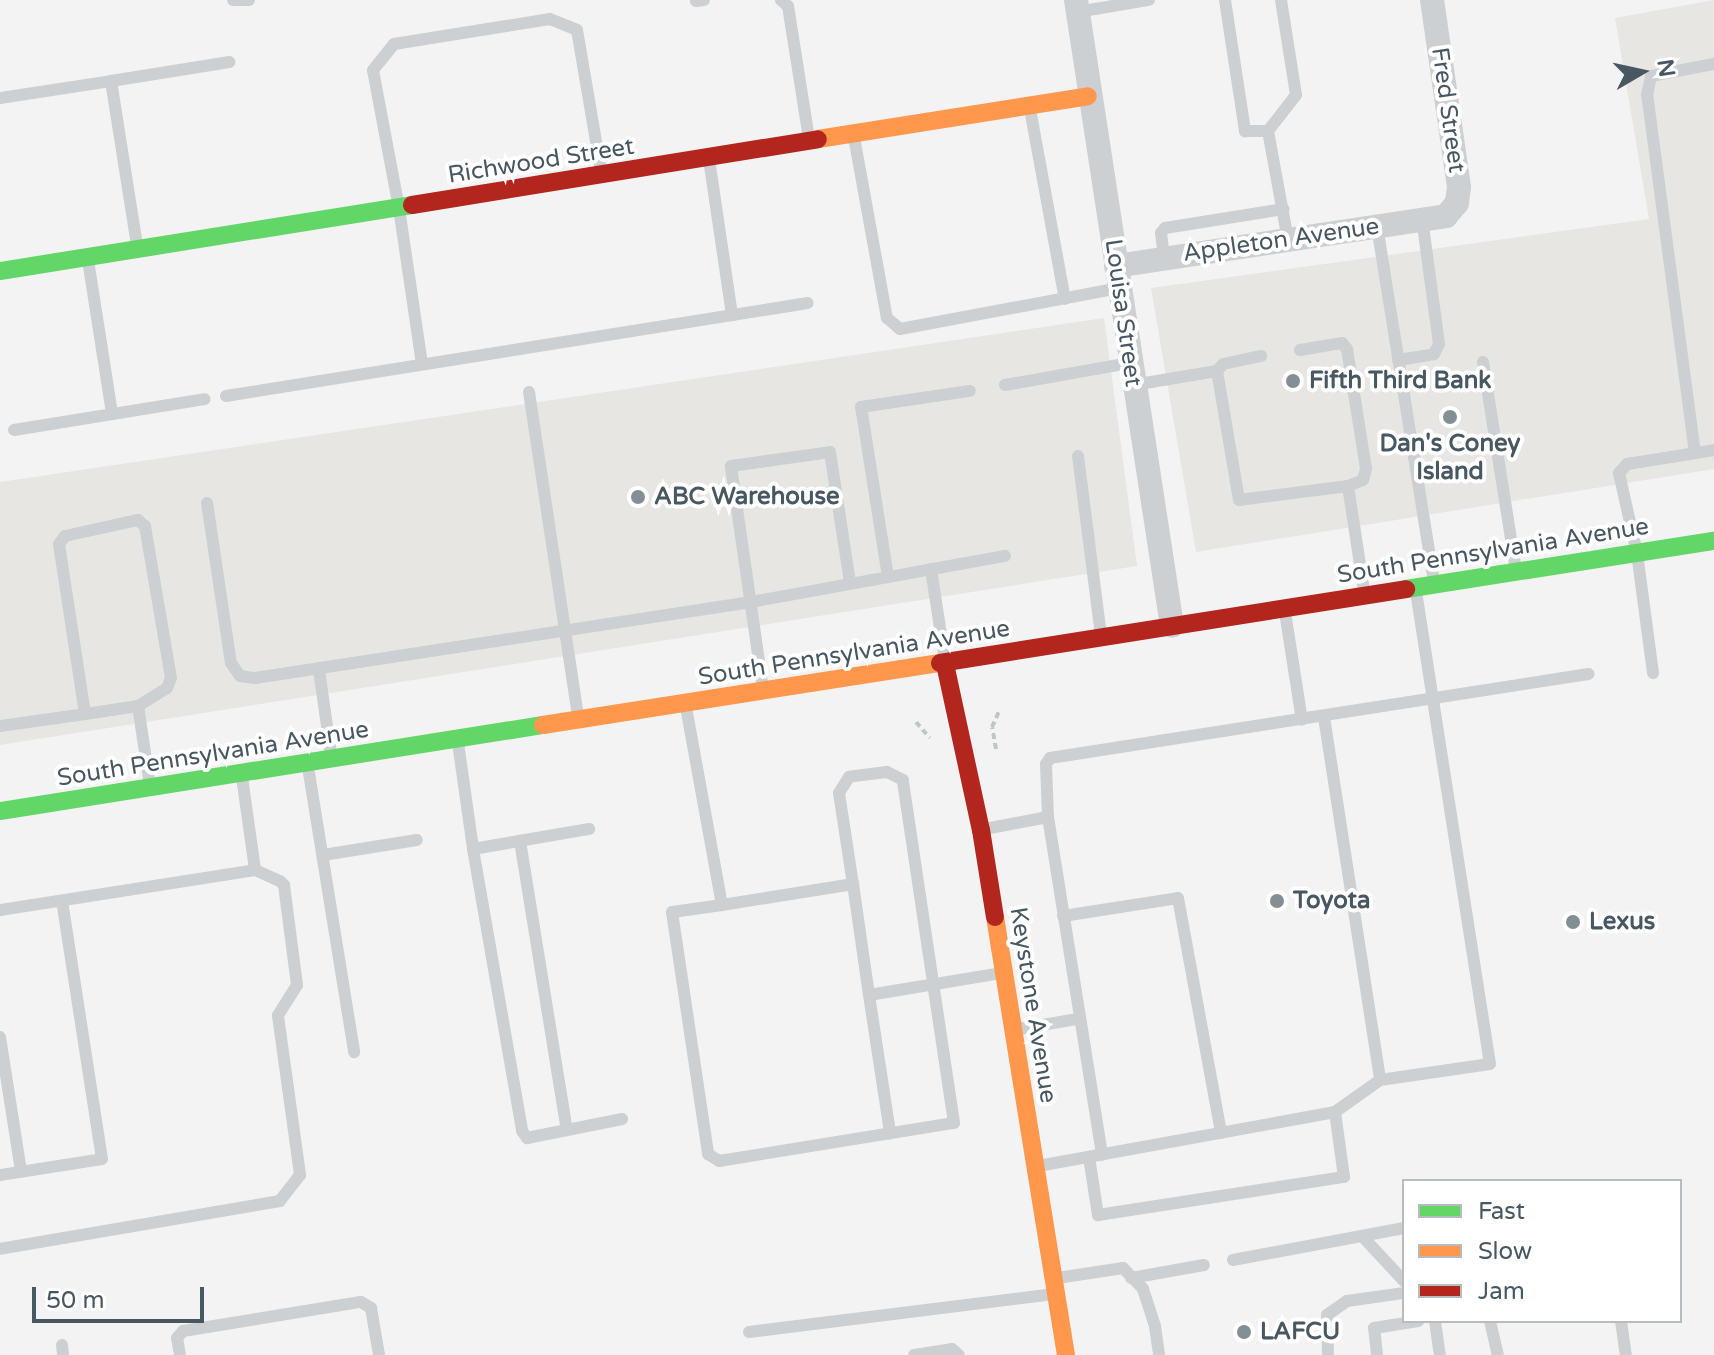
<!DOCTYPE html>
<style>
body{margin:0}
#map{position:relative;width:1714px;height:1355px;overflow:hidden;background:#f4f3f3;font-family:"Varela Round",sans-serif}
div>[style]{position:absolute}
.commercial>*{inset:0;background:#e8e6e2}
.path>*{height:4px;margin-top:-2px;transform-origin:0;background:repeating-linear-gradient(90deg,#bbc8c3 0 6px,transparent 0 10px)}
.lane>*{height:12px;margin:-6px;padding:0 6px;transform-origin:6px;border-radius:6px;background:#cdd0d2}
.street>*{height:24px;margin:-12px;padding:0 12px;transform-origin:12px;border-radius:12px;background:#cdd0d2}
.fast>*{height:18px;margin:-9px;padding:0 9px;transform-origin:9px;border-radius:9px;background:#63d668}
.slow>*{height:18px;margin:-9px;padding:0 9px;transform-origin:9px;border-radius:9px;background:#ff974d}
.jam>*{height:18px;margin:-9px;padding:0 9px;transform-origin:9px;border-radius:9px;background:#b3261e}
.dots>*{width:22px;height:22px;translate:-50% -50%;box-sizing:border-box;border:4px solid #fff;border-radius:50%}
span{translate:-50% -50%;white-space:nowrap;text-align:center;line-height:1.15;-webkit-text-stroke:8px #fff;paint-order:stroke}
.street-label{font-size:24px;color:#485862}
.poi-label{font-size:24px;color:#485862;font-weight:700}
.left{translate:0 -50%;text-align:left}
.legend{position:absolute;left:1402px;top:1179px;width:280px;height:144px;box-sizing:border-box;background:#fff;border:2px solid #b6bcc0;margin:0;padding:10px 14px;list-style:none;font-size:24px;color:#485862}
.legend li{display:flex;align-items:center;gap:16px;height:40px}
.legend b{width:40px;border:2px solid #b6bcc0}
.north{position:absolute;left:1602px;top:32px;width:80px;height:80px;-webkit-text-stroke:6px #fff;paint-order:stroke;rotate:81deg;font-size:22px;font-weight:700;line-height:32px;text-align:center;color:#485862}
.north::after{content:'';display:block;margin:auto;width:28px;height:36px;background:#485862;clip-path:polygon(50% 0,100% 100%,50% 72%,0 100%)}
.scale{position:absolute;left:32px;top:1287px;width:172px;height:36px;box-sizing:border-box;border:4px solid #485862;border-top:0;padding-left:10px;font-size:24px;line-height:28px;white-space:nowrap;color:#485862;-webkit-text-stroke:6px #fff;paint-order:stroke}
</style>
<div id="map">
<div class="commercial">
<div style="clip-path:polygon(1714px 0,1714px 469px,1196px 552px,1151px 288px,1649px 219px,1615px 18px)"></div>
<div style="clip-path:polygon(1104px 318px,1137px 566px,0 745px,0 482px)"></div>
</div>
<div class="path">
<div style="left:916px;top:722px;width:21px;rotate:49deg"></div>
<div style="left:996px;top:749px;width:22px;rotate:-100deg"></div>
<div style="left:992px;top:727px;width:20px;rotate:-66deg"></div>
</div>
<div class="lane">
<div style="left:233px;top:0;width:16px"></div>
<div style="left:781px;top:0;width:9px;rotate:41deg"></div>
<div style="left:788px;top:6px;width:135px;rotate:81deg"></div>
<div style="left:1225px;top:0;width:133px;rotate:81.3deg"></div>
<div style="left:1245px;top:131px;width:23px"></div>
<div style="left:1281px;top:0;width:96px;rotate:81deg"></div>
<div style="left:1296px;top:95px;width:46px;rotate:127.9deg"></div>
<div style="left:1268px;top:131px;width:111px;rotate:79.6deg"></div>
<div style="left:696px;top:1px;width:8px;rotate:-7deg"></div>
<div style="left:1077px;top:12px;width:73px;rotate:-9.5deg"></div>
<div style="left:111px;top:81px;width:120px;rotate:-9.1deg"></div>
<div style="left:0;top:98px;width:112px;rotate:-8.7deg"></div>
<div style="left:111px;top:81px;width:167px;rotate:81deg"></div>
<div style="left:1030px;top:109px;width:193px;rotate:79.6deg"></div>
<div style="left:854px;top:137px;width:184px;rotate:79.7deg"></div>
<div style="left:887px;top:318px;width:17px;rotate:40deg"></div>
<div style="left:900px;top:329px;width:224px;rotate:-10.6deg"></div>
<div style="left:709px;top:159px;width:158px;rotate:81.6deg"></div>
<div style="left:1377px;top:226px;width:362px;rotate:80.9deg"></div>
<div style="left:1164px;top:257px;width:24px;rotate:-97deg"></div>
<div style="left:1161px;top:233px;width:6px;rotate:-51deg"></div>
<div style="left:1165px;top:228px;width:120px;rotate:-9.1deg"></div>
<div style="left:88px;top:260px;width:156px;rotate:81.1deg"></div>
<div style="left:1300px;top:350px;width:43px;rotate:-9.5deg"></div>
<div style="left:1342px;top:343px;width:8px;rotate:50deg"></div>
<div style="left:1347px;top:349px;width:121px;rotate:81deg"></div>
<div style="left:1366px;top:469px;width:11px;rotate:105deg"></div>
<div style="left:1363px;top:480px;width:16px;rotate:158deg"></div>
<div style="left:1398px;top:360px;width:36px;rotate:-9deg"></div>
<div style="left:1434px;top:354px;width:11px;rotate:-63deg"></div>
<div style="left:1439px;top:344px;width:126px;rotate:-97.7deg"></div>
<div style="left:1483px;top:362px;width:211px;rotate:81deg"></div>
<div style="left:422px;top:364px;width:158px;rotate:-98.4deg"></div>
<div style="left:399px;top:208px;width:140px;rotate:-100.7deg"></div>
<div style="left:373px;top:70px;width:33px;rotate:-51deg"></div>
<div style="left:394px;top:44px;width:158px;rotate:-9.1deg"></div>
<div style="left:550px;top:19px;width:29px;rotate:22deg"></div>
<div style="left:577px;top:30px;width:142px;rotate:80.3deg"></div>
<div style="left:1217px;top:371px;width:9px;rotate:-49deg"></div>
<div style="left:1223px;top:364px;width:39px;rotate:-12deg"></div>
<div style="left:1005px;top:385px;width:127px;rotate:-10deg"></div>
<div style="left:1133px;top:385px;width:85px;rotate:-9.5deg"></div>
<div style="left:1217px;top:371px;width:131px;rotate:80.3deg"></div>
<div style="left:1239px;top:500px;width:110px;rotate:-7.3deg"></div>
<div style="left:1348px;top:486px;width:106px;rotate:81.3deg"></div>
<div style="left:529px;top:392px;width:329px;rotate:81.4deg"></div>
<div style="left:226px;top:396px;width:589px;rotate:-9.08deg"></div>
<div style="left:14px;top:430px;width:193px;rotate:-9.2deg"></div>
<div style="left:1695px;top:453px;width:361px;rotate:-97.6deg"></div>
<div style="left:1647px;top:95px;width:19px;rotate:-78deg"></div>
<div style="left:1651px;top:76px;width:64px;rotate:-10.8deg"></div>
<div style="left:1078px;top:456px;width:180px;rotate:82.7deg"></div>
<div style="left:207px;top:503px;width:162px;rotate:81.5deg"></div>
<div style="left:231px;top:663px;width:16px;rotate:55deg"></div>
<div style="left:240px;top:676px;width:15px;rotate:8deg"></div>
<div style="left:255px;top:678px;width:502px;rotate:-8.71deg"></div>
<div style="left:751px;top:602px;width:258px;rotate:-10.3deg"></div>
<div style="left:931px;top:569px;width:93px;rotate:81.3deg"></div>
<div style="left:888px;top:577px;width:172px;rotate:-99deg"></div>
<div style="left:861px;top:407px;width:110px;rotate:-8.4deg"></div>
<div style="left:1285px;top:612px;width:109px;rotate:81.1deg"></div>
<div style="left:319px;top:670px;width:85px;rotate:81.9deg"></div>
<div style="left:1653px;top:673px;width:121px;rotate:-97.6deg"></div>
<div style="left:1637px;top:553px;width:82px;rotate:-102.7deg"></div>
<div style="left:1619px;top:473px;width:12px;rotate:-48deg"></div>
<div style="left:1627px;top:464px;width:88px;rotate:-9.1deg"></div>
<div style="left:763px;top:689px;width:225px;rotate:-98.2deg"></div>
<div style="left:731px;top:466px;width:100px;rotate:-8deg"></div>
<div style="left:830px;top:452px;width:133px;rotate:81.3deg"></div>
<div style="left:138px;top:706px;width:54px;rotate:171.4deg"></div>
<div style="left:85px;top:714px;width:172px;rotate:-98.7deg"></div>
<div style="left:59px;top:544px;width:10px;rotate:-53deg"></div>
<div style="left:65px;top:536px;width:75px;rotate:-12.4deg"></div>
<div style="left:138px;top:520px;width:9px;rotate:41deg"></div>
<div style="left:145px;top:526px;width:154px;rotate:80.3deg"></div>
<div style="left:171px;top:678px;width:11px;rotate:112deg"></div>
<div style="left:167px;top:688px;width:34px;rotate:148deg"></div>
<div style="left:138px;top:706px;width:80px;rotate:81.4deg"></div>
<div style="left:686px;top:707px;width:201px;rotate:79.7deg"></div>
<div style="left:722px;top:905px;width:133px;rotate:-9.1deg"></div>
<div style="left:853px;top:884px;width:112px;rotate:81.8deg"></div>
<div style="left:869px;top:995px;width:135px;rotate:-9.4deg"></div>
<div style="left:1324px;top:717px;width:367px;rotate:81.2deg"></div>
<div style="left:0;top:726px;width:86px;rotate:-8deg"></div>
<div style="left:458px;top:743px;width:107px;rotate:81.9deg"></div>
<div style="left:473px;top:849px;width:286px;rotate:80.1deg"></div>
<div style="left:522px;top:1131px;width:9px;rotate:54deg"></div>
<div style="left:527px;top:1138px;width:97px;rotate:-11.3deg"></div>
<div style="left:308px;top:767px;width:289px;rotate:80.8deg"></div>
<div style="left:242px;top:777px;width:94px;rotate:82deg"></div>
<div style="left:1048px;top:817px;width:342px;rotate:80.9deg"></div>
<div style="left:985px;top:829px;width:64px;rotate:-10.8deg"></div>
<div style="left:1048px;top:817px;width:53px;rotate:-92.2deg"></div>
<div style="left:1046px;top:764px;width:7px;rotate:-56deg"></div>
<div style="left:1050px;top:758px;width:545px;rotate:-8.87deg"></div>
<div style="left:520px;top:841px;width:293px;rotate:80.8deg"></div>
<div style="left:473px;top:849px;width:118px;rotate:-9.8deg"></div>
<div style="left:323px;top:855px;width:95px;rotate:-9.1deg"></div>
<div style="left:722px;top:905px;width:50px;rotate:172deg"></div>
<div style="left:672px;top:912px;width:245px;rotate:81.5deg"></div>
<div style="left:708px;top:1154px;width:13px;rotate:32deg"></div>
<div style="left:719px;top:1161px;width:238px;rotate:-9.2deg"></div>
<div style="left:954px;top:1123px;width:347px;rotate:-98.5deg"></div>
<div style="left:903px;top:780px;width:18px;rotate:-153deg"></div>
<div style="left:887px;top:772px;width:38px;rotate:173deg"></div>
<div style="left:849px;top:777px;width:19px;rotate:122deg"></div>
<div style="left:839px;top:793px;width:92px;rotate:81.3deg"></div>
<div style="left:0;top:910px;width:258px;rotate:-8.9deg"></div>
<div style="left:255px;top:870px;width:27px;rotate:24deg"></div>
<div style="left:280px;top:881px;width:6px;rotate:45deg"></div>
<div style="left:284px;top:885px;width:101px;rotate:82.6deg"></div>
<div style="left:297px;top:985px;width:36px;rotate:122deg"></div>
<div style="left:278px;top:1016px;width:161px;rotate:82.1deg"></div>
<div style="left:300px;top:1175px;width:33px;rotate:128deg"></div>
<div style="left:280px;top:1201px;width:284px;rotate:170.3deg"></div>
<div style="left:1063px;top:916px;width:116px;rotate:-8.9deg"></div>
<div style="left:1178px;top:898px;width:239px;rotate:79.6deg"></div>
<div style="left:869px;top:995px;width:140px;rotate:81.3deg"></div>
<div style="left:1018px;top:1029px;width:61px;rotate:-9.5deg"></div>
<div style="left:0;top:1037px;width:136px;rotate:81.1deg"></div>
<div style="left:1089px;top:1157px;width:59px;rotate:81.2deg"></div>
<div style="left:1098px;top:1215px;width:249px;rotate:-8.8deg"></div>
<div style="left:1344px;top:1177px;width:66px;rotate:-97.9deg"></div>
<div style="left:1038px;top:1166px;width:302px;rotate:-10.3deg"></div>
<div style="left:1335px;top:1112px;width:55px;rotate:-35.4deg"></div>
<div style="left:1380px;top:1080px;width:111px;rotate:-8.3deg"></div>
<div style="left:1490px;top:1064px;width:478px;rotate:-98.9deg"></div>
<div style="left:0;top:1175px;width:103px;rotate:-8.9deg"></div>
<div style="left:102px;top:1159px;width:261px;rotate:-98.8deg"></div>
<div style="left:1362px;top:1236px;width:62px;rotate:47deg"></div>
<div style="left:1233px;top:1260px;width:174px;rotate:-10.6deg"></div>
<div style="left:1057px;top:1278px;width:67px;rotate:-8.6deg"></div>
<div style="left:1123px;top:1268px;width:29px;rotate:46deg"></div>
<div style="left:1143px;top:1289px;width:39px;rotate:72deg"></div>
<div style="left:1155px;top:1326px;width:29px;rotate:82deg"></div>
<div style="left:1131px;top:1278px;width:74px;rotate:-10.1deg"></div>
<div style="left:1435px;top:1321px;width:34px;rotate:82deg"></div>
<div style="left:1490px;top:1321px;width:35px;rotate:77deg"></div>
<div style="left:1621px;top:1321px;width:34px;rotate:82deg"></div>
<div style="left:749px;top:1332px;width:306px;rotate:-7.1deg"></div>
<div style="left:62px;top:1345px;width:10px;rotate:84deg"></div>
<div style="left:180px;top:1355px;width:17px;rotate:-100deg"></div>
<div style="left:177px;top:1338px;width:9px;rotate:-49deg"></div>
<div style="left:183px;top:1331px;width:180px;rotate:-9.3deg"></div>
<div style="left:361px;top:1302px;width:12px;rotate:31deg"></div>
<div style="left:371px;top:1308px;width:48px;rotate:80.3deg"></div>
<div style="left:914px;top:1355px;width:38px;rotate:-9deg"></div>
<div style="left:952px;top:1349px;width:9px;rotate:41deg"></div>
<div style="left:1328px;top:1355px;width:40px;rotate:-91.4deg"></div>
<div style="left:1327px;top:1315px;width:24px;rotate:-35deg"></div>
<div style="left:1347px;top:1301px;width:58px;rotate:-8deg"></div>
<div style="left:1377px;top:1355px;width:27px;rotate:-96deg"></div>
<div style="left:1374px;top:1328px;width:45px;rotate:-9deg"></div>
</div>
<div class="street">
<div style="left:1076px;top:0;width:633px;rotate:81.28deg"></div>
<div style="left:1116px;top:266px;width:334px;rotate:-8.6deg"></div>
<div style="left:1446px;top:216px;width:17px;rotate:-50deg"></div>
<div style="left:1457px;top:203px;width:16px;rotate:-83deg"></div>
<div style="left:1459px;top:187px;width:189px;rotate:-98.2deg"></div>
</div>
<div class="fast">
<div style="left:0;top:271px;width:417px;rotate:-9.1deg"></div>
<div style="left:1406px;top:589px;width:312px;rotate:-8.9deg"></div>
<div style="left:0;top:811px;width:550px;rotate:-9deg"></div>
</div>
<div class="slow">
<div style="left:818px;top:139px;width:273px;rotate:-9deg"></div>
<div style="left:543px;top:725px;width:402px;rotate:-8.9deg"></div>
<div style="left:995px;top:917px;width:444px;rotate:80.8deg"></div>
</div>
<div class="jam">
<div style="left:412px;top:205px;width:411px;rotate:-9.2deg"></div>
<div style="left:940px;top:663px;width:472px;rotate:-9deg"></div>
<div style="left:945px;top:664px;width:170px;rotate:77.8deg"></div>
<div style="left:981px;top:830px;width:88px;rotate:80.9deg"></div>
</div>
<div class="dots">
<div style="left:1293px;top:381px;background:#848e95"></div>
<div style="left:1450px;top:417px;background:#848e95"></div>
<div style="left:638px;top:497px;background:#848e95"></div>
<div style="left:1277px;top:901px;background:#848e95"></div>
<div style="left:1573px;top:922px;background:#848e95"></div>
<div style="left:1244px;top:1332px;background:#848e95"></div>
</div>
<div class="street-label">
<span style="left:1448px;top:110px;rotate:82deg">Fred Street</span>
<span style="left:541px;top:161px;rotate:-9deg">Richwood Street</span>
<span style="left:1281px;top:240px;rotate:-8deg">Appleton Avenue</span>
<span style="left:1123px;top:313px;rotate:82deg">Louisa Street</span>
<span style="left:1493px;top:551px;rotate:-9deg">South Pennsylvania Avenue</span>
<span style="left:854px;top:653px;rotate:-9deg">South Pennsylvania Avenue</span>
<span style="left:213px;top:754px;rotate:-9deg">South Pennsylvania Avenue</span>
<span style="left:1033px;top:1005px;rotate:81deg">Keystone Avenue</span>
</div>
<div class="poi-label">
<span class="left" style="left:1309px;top:381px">Fifth Third Bank</span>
<span style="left:1450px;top:458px">Dan's Coney<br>Island</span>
<span class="left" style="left:654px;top:497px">ABC Warehouse</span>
<span class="left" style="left:1293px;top:901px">Toyota</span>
<span class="left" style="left:1589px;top:922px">Lexus</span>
<span class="left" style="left:1260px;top:1332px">LAFCU</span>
</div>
<ul class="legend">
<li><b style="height:10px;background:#63d668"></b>Fast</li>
<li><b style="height:10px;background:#ff974d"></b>Slow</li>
<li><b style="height:10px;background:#b3261e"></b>Jam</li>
</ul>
<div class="north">N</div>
<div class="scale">50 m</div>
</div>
